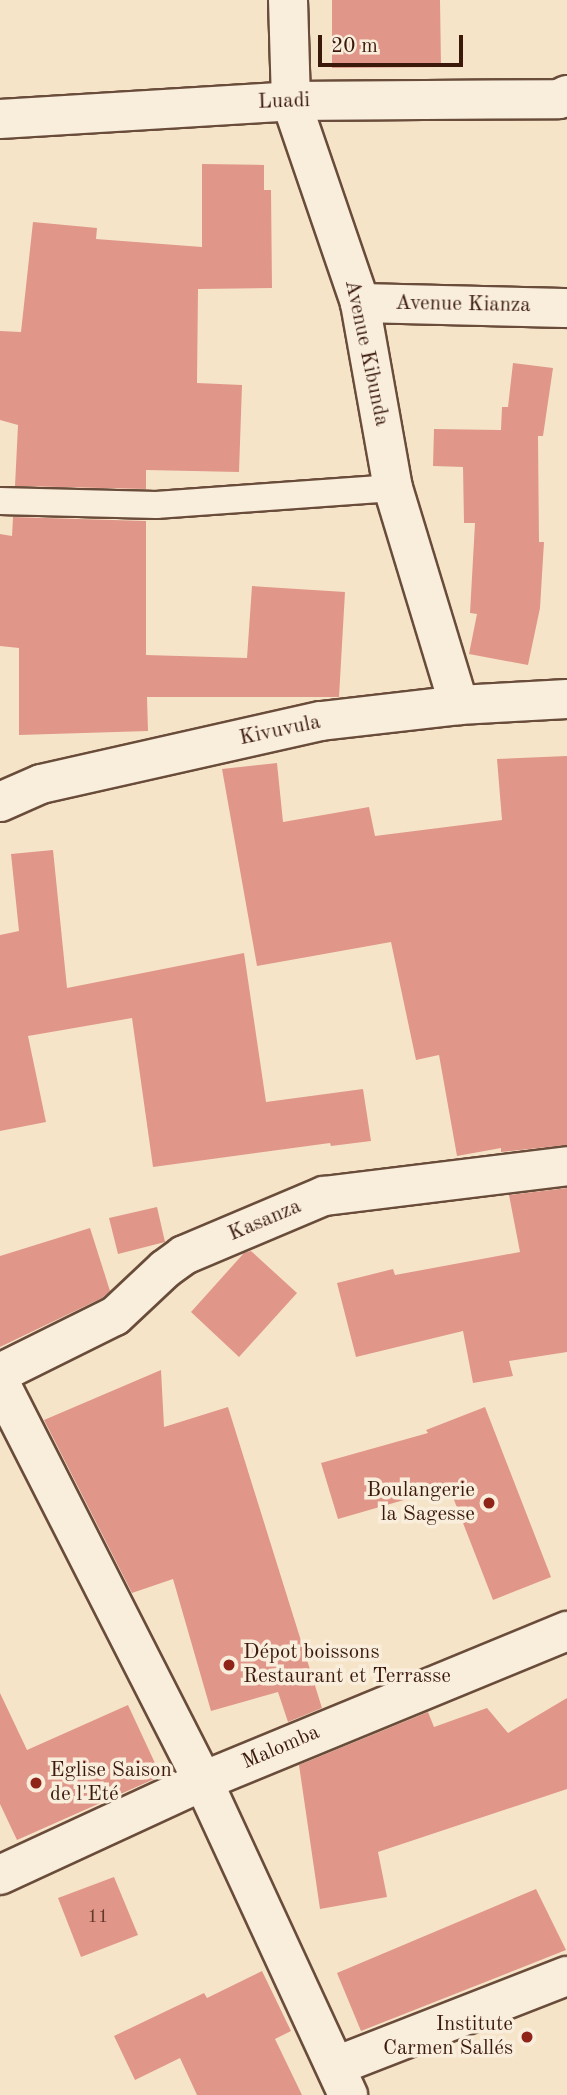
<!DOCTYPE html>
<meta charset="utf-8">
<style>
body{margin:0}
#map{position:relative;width:567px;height:2095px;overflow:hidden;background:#f6e4c9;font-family:"Old Standard TT",serif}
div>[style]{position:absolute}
.building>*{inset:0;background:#e09789}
.roads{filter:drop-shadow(2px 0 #694c3a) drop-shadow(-2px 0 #694c3a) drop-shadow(0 2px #694c3a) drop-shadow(0 -2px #694c3a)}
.lane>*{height:26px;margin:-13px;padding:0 13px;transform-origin:13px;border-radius:13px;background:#f9eddc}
.street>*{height:38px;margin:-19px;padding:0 19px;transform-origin:19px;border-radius:19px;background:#f9eddc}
.dots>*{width:19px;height:19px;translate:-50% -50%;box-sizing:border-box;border:4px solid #f9eddc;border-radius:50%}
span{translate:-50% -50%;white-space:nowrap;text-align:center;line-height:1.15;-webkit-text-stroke:7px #f9eddc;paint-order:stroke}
.number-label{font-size:18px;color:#64382a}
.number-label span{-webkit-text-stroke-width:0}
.street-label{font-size:21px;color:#3a190b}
.poi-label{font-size:21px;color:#3a190b}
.right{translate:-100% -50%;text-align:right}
.left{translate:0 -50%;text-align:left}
.scale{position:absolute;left:318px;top:35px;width:145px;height:32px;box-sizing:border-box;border:4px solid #3a190b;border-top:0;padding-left:9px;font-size:21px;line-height:24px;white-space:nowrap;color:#3a190b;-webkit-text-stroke:5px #f9eddc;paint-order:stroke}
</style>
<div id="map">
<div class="building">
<div style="clip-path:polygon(332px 0,440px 0,441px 67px,332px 68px)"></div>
<div style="clip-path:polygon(202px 164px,264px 165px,264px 190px,271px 190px,272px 288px,198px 289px,197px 383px,242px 385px,239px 472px,146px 470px,146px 489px,15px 486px,18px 425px,0 420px,0 331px,21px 332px,33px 222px,97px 228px,96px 239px,202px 247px)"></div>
<div style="clip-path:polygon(513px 363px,553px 368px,543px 436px,538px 436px,539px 542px,544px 542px,540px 608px,528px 665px,469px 654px,477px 614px,470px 613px,475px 523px,464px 523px,463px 467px,433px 466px,434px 429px,501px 430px,502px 407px,508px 407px)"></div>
<div style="clip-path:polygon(13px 517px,146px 521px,146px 655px,247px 658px,252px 586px,345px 592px,339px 697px,147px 697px,148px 731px,19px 735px,19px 648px,0 646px,0 534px,12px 536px)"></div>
<div style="clip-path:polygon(567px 756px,567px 1145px,501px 1152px,501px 1148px,457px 1156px,439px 1055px,416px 1060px,391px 942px,257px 966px,222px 769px,277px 763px,283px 822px,369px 807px,375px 836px,502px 820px,497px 759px)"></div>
<div style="clip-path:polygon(53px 850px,67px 988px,244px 953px,266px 1102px,363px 1089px,371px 1141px,331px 1146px,330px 1143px,153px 1167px,132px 1018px,28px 1036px,46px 1122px,0 1131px,0 935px,19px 931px,11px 854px)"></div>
<div style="clip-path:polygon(567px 1188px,567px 1352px,509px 1361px,513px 1376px,473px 1383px,463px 1331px,356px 1357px,337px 1283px,393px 1269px,395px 1275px,520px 1252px,509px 1195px)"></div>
<div style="clip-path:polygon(157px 1207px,165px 1242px,118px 1254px,109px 1218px)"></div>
<div style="clip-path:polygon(90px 1228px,110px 1291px,102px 1298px,0 1347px,0 1256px)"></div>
<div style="clip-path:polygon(251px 1251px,297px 1293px,239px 1357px,191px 1312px,244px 1253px)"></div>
<div style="clip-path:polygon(161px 1370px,164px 1427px,228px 1407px,322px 1708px,288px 1722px,278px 1692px,211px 1711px,173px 1579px,132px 1593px,44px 1420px)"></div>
<div style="clip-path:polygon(485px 1407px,551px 1577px,493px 1600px,449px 1487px,338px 1519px,321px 1463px,428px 1433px,426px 1430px)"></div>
<div style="clip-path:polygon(0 1693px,27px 1750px,128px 1705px,161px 1776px,17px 1840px,0 1804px)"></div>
<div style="clip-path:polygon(567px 1698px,567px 1789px,378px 1852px,387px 1897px,320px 1909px,299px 1765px,428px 1712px,434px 1727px,487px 1708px,508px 1733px)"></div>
<div style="clip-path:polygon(114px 1877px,138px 1935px,81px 1957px,58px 1898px)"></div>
<div style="clip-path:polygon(536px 1889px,566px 1950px,361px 2031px,337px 1973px)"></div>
<div style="clip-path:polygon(262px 1971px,291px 2031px,275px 2039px,302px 2095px,197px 2095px,180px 2058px,135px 2080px,114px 2036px,204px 1993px,207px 1998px)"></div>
</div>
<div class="roads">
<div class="lane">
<div style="left:0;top:501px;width:156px;rotate:1.5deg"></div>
<div style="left:156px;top:505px;width:238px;rotate:-4.1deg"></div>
</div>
<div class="street">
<div style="left:288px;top:0;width:101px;rotate:88.3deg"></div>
<div style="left:291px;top:101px;width:213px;rotate:71.1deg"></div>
<div style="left:360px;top:303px;width:188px;rotate:79.9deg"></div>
<div style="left:393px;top:488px;width:227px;rotate:73.1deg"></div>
<div style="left:0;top:119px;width:292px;rotate:-3.5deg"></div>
<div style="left:291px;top:101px;width:268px;rotate:-0.4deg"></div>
<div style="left:559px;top:99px;width:9px;rotate:-27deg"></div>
<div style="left:360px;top:303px;width:207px;rotate:1.4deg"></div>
<div style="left:0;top:802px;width:45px;rotate:-23.7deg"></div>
<div style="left:41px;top:784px;width:287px;rotate:-12.7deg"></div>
<div style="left:321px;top:721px;width:139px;rotate:-6.6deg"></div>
<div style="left:459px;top:705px;width:108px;rotate:-3.2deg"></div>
<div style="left:0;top:1373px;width:128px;rotate:-26.4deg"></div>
<div style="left:115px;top:1316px;width:69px;rotate:-43.2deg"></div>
<div style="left:165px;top:1269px;width:24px;rotate:-36deg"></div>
<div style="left:184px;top:1255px;width:152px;rotate:-22.9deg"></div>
<div style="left:324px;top:1196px;width:245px;rotate:-7deg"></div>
<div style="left:0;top:1383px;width:447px;rotate:63deg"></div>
<div style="left:203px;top:1781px;width:346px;rotate:65.2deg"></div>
<div style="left:0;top:1875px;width:224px;rotate:-24.8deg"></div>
<div style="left:203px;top:1781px;width:394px;rotate:-22.4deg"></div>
<div style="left:336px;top:2066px;width:248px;rotate:-21.3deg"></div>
</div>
</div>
<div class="dots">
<div style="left:489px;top:1503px;background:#8f2418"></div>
<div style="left:229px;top:1665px;background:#8f2418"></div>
<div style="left:36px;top:1783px;background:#8f2418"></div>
<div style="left:527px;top:2037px;background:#8f2418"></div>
</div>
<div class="number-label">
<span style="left:98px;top:1917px">11</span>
</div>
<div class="street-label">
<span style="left:284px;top:102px;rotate:-2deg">Luadi</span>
<span style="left:463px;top:305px;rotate:1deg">Avenue Kianza</span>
<span style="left:366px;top:353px;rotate:78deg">Avenue Kibunda</span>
<span style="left:280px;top:731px;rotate:-12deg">Kivuvula</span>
<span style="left:265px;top:1221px;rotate:-23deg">Kasanza</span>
<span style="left:281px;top:1748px;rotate:-23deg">Malomba</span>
</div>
<div class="poi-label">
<span class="right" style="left:475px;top:1503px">Boulangerie<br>la Sagesse</span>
<span class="left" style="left:243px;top:1665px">Dépot boissons<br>Restaurant et Terrasse</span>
<span class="left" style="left:50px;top:1783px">Eglise Saison<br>de l'Eté</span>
<span class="right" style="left:513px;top:2037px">Institute<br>Carmen Sallés</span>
</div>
<div class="scale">20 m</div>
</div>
